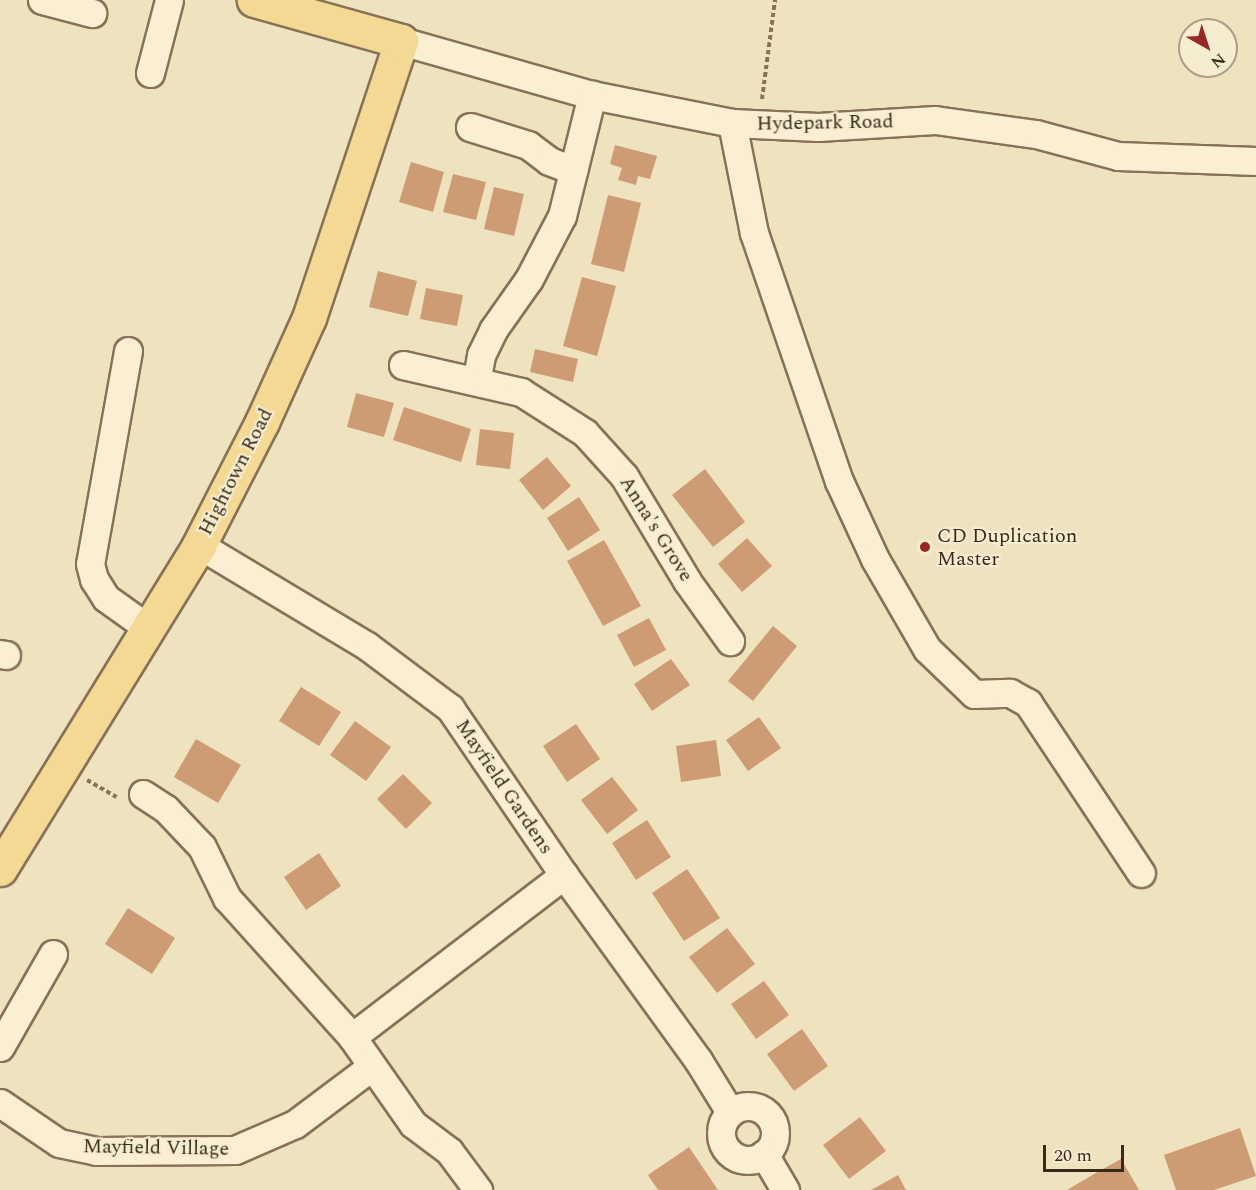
<!DOCTYPE html>
<style>
body{margin:0}
#map{position:relative;width:1256px;height:1190px;overflow:hidden;background:#efe2bf;font-family:Spectral,serif}
div>[style]{position:absolute}
.building>*{inset:0;background:#ce9c74}
.path>*{height:4px;margin-top:-2px;transform-origin:0;background:repeating-linear-gradient(90deg,#887257 0 4.5px,transparent 0 7.5px)}
.roads{filter:drop-shadow(2px 0 #887257) drop-shadow(-2px 0 #887257) drop-shadow(0 2px #887257) drop-shadow(0 -2px #887257)}
.minor>*{height:27px;margin:-13.5px;padding:0 13.5px;transform-origin:13.5px;border-radius:13.5px;background:#faefd2}
.minor>.ring{margin:-13.5px;padding:0;box-sizing:content-box;background:none;border:27px solid #faefd2;border-radius:50%}
.major>*{height:33px;margin:-16.5px;padding:0 16.5px;transform-origin:16.5px;border-radius:16.5px;background:#f4d995}
.dots>*{width:16px;height:16px;translate:-50% -50%;box-sizing:border-box;border:3px solid #f6eccf;border-radius:50%}
span{translate:-50% -50%;white-space:nowrap;text-align:center;line-height:1.15;-webkit-text-stroke:4.5px #f6eccf;paint-order:stroke}
.street-label{font-size:20px;color:#372a1c}
.poi-label{font-size:20px;color:#372a1c}
.left{translate:0 -50%;text-align:left}
.north{position:absolute;left:1178px;top:18px;width:60px;height:60px;box-sizing:border-box;background:#f6eccf;border:2px solid #aa9e87;border-radius:50%;rotate:141deg;font-size:16px;font-weight:700;line-height:24px;text-align:center;color:#372a1c}
.north::after{content:'';display:block;margin:auto;width:21px;height:27px;background:#982826;clip-path:polygon(50% 0,100% 100%,50% 72%,0 100%)}
.scale{position:absolute;left:1043px;top:1145px;width:81px;height:27px;box-sizing:border-box;border:3px solid #372a1c;border-top:0;padding-left:8px;font-size:18px;line-height:21px;white-space:nowrap;color:#372a1c;-webkit-text-stroke:4px #f6eccf;paint-order:stroke}
</style>
<div id="map">
<div class="building">
<div style="clip-path:polygon(615px 145px,657px 156px,650px 179px,638px 176px,636px 185px,618px 180px,622px 168px,610px 164px)"></div>
<div style="clip-path:polygon(411px 162px,444px 172px,433px 212px,399px 202px)"></div>
<div style="clip-path:polygon(453px 174px,486px 182px,476px 220px,443px 212px)"></div>
<div style="clip-path:polygon(494px 187px,524px 194px,514px 236px,484px 229px)"></div>
<div style="clip-path:polygon(608px 195px,641px 203px,624px 272px,591px 264px)"></div>
<div style="clip-path:polygon(378px 271px,417px 281px,408px 316px,369px 307px)"></div>
<div style="clip-path:polygon(582px 277px,616px 286px,597px 356px,563px 346px)"></div>
<div style="clip-path:polygon(426px 288px,463px 295px,457px 326px,420px 319px)"></div>
<div style="clip-path:polygon(535px 349px,578px 359px,573px 382px,530px 372px)"></div>
<div style="clip-path:polygon(356px 393px,394px 403px,384px 437px,347px 427px)"></div>
<div style="clip-path:polygon(404px 407px,471px 429px,461px 462px,393px 440px)"></div>
<div style="clip-path:polygon(480px 429px,514px 433px,510px 469px,476px 465px)"></div>
<div style="clip-path:polygon(547px 457px,571px 486px,543px 510px,519px 480px)"></div>
<div style="clip-path:polygon(705px 469px,745px 522px,713px 547px,672px 495px)"></div>
<div style="clip-path:polygon(579px 497px,600px 530px,568px 551px,547px 518px)"></div>
<div style="clip-path:polygon(747px 538px,772px 566px,742px 592px,718px 564px)"></div>
<div style="clip-path:polygon(604px 540px,641px 606px,603px 626px,567px 561px)"></div>
<div style="clip-path:polygon(649px 618px,666px 650px,634px 667px,617px 635px)"></div>
<div style="clip-path:polygon(773px 626px,797px 646px,753px 701px,728px 681px)"></div>
<div style="clip-path:polygon(671px 659px,690px 685px,652px 711px,634px 684px)"></div>
<div style="clip-path:polygon(301px 687px,341px 712px,319px 746px,279px 721px)"></div>
<div style="clip-path:polygon(759px 717px,781px 748px,748px 771px,726px 740px)"></div>
<div style="clip-path:polygon(355px 721px,391px 747px,366px 781px,330px 755px)"></div>
<div style="clip-path:polygon(576px 724px,600px 759px,567px 782px,543px 746px)"></div>
<div style="clip-path:polygon(196px 739px,241px 765px,218px 803px,174px 777px)"></div>
<div style="clip-path:polygon(716px 740px,721px 776px,681px 782px,676px 746px)"></div>
<div style="clip-path:polygon(403px 774px,432px 803px,406px 829px,377px 799px)"></div>
<div style="clip-path:polygon(612px 777px,638px 810px,607px 834px,581px 800px)"></div>
<div style="clip-path:polygon(647px 820px,671px 857px,636px 880px,612px 843px)"></div>
<div style="clip-path:polygon(319px 853px,341px 886px,306px 910px,284px 877px)"></div>
<div style="clip-path:polygon(687px 869px,720px 918px,684px 941px,652px 893px)"></div>
<div style="clip-path:polygon(128px 908px,175px 938px,152px 974px,105px 944px)"></div>
<div style="clip-path:polygon(727px 928px,755px 964px,717px 993px,689px 957px)"></div>
<div style="clip-path:polygon(764px 981px,789px 1015px,756px 1039px,731px 1004px)"></div>
<div style="clip-path:polygon(802px 1029px,828px 1066px,794px 1091px,767px 1054px)"></div>
<div style="clip-path:polygon(860px 1117px,886px 1151px,849px 1179px,823px 1145px)"></div>
<div style="clip-path:polygon(1240px 1128px,1256px 1176px,1214px 1190px,1176px 1190px,1164px 1155px)"></div>
<div style="clip-path:polygon(689px 1147px,718px 1190px,658px 1190px,648px 1175px)"></div>
<div style="clip-path:polygon(1121px 1159px,1139px 1190px,1067px 1190px,1094px 1174px)"></div>
<div style="clip-path:polygon(898px 1175px,906px 1190px,871px 1190px)"></div>
</div>
<div class="path">
<div style="left:762px;top:99px;width:100px;rotate:-82.5deg"></div>
<div style="left:87px;top:780px;width:34px;rotate:30deg"></div>
</div>
<div class="roads">
<div class="minor">
<div style="left:42px;top:0;width:52px;rotate:14.6deg"></div>
<div style="left:401px;top:41px;width:198px;rotate:15.8deg"></div>
<div style="left:592px;top:95px;width:143px;rotate:11.3deg"></div>
<div style="left:732px;top:123px;width:86px;rotate:2.7deg"></div>
<div style="left:818px;top:127px;width:117px;rotate:-3.4deg"></div>
<div style="left:935px;top:120px;width:102px;rotate:7.9deg"></div>
<div style="left:1036px;top:134px;width:85px;rotate:15deg"></div>
<div style="left:1118px;top:156px;width:138px;rotate:2.1deg"></div>
<div style="left:150px;top:73px;width:75px;rotate:-75.4deg"></div>
<div style="left:732px;top:123px;width:112px;rotate:78.7deg"></div>
<div style="left:754px;top:233px;width:262px;rotate:71.1deg"></div>
<div style="left:839px;top:481px;width:86px;rotate:65.2deg"></div>
<div style="left:875px;top:559px;width:104px;rotate:60deg"></div>
<div style="left:927px;top:649px;width:65px;rotate:43.8deg"></div>
<div style="left:974px;top:694px;width:36px;rotate:-2deg"></div>
<div style="left:1010px;top:693px;width:21px;rotate:29deg"></div>
<div style="left:1028px;top:703px;width:204px;rotate:56.4deg"></div>
<div style="left:470px;top:127px;width:61px;rotate:17.2deg"></div>
<div style="left:528px;top:145px;width:26px;rotate:37deg"></div>
<div style="left:549px;top:161px;width:26px;rotate:21deg"></div>
<div style="left:128px;top:351px;width:216px;rotate:100.1deg"></div>
<div style="left:90px;top:564px;width:16px;rotate:75deg"></div>
<div style="left:94px;top:579px;width:22px;rotate:58deg"></div>
<div style="left:106px;top:598px;width:52px;rotate:35.5deg"></div>
<div style="left:403px;top:365px;width:121px;rotate:12.9deg"></div>
<div style="left:521px;top:392px;width:76px;rotate:32.6deg"></div>
<div style="left:585px;top:433px;width:58px;rotate:47.8deg"></div>
<div style="left:624px;top:476px;width:122px;rotate:59deg"></div>
<div style="left:687px;top:581px;width:74px;rotate:54.4deg"></div>
<div style="left:477px;top:378px;width:23px;rotate:-80deg"></div>
<div style="left:481px;top:355px;width:28px;rotate:-64deg"></div>
<div style="left:493px;top:330px;width:62px;rotate:-54.8deg"></div>
<div style="left:529px;top:279px;width:71px;rotate:-62.4deg"></div>
<div style="left:562px;top:216px;width:125px;rotate:-76.1deg"></div>
<div style="left:199px;top:545px;width:196px;rotate:31deg"></div>
<div style="left:367px;top:646px;width:104px;rotate:36.8deg"></div>
<div style="left:450px;top:708px;width:202px;rotate:55.7deg"></div>
<div style="left:564px;top:875px;width:228px;rotate:54.1deg"></div>
<div style="left:698px;top:1060px;width:61px;rotate:58.4deg"></div>
<div style="left:0;top:654px;width:6px;rotate:9deg"></div>
<div style="left:143px;top:794px;width:27px;rotate:33deg"></div>
<div style="left:166px;top:809px;width:52px;rotate:46.5deg"></div>
<div style="left:202px;top:847px;width:57px;rotate:63.9deg"></div>
<div style="left:227px;top:898px;width:187px;rotate:48deg"></div>
<div style="left:352px;top:1037px;width:106px;rotate:55deg"></div>
<div style="left:413px;top:1124px;width:45px;rotate:36.9deg"></div>
<div style="left:449px;top:1151px;width:49px;rotate:53.4deg"></div>
<div style="left:352px;top:1037px;width:267px;rotate:-37.4deg"></div>
<div style="left:0;top:1047px;width:107px;rotate:-60.3deg"></div>
<div style="left:0;top:1103px;width:71px;rotate:34.1deg"></div>
<div style="left:59px;top:1143px;width:38px;rotate:12deg"></div>
<div style="left:96px;top:1151px;width:139px;rotate:-0.4deg"></div>
<div style="left:235px;top:1150px;width:65px;rotate:-23.4deg"></div>
<div style="left:295px;top:1124px;width:95px;rotate:-36.9deg"></div>
<div class="ring" style="left:721px;top:1106px;width:27px;height:27px"></div>
<div style="left:764px;top:1154px;width:42px;rotate:59.7deg"></div>
</div>
<div class="major">
<div style="left:0;top:869px;width:380px;rotate:-58.4deg"></div>
<div style="left:199px;top:545px;width:138px;rotate:-62.9deg"></div>
<div style="left:262px;top:422px;width:114px;rotate:-65.7deg"></div>
<div style="left:309px;top:318px;width:292px;rotate:-71.6deg"></div>
<div style="left:401px;top:41px;width:153px;rotate:-164.4deg"></div>
</div>
</div>
<div class="dots">
<div style="left:925px;top:547px;background:#982826"></div>
</div>
<div class="street-label">
<span style="left:825px;top:123px;rotate:-1deg">Hydepark Road</span>
<span style="left:236px;top:472px;rotate:-63deg">Hightown Road</span>
<span style="left:656px;top:529px;rotate:58deg">Anna's Grove</span>
<span style="left:504px;top:787px;rotate:56deg">Mayfield Gardens</span>
<span style="left:156px;top:1148px;rotate:1deg">Mayfield Village</span>
</div>
<div class="poi-label">
<span class="left" style="left:937px;top:548px">CD Duplication<br>Master</span>
</div>
<div class="north">N</div>
<div class="scale">20 m</div>
</div>
